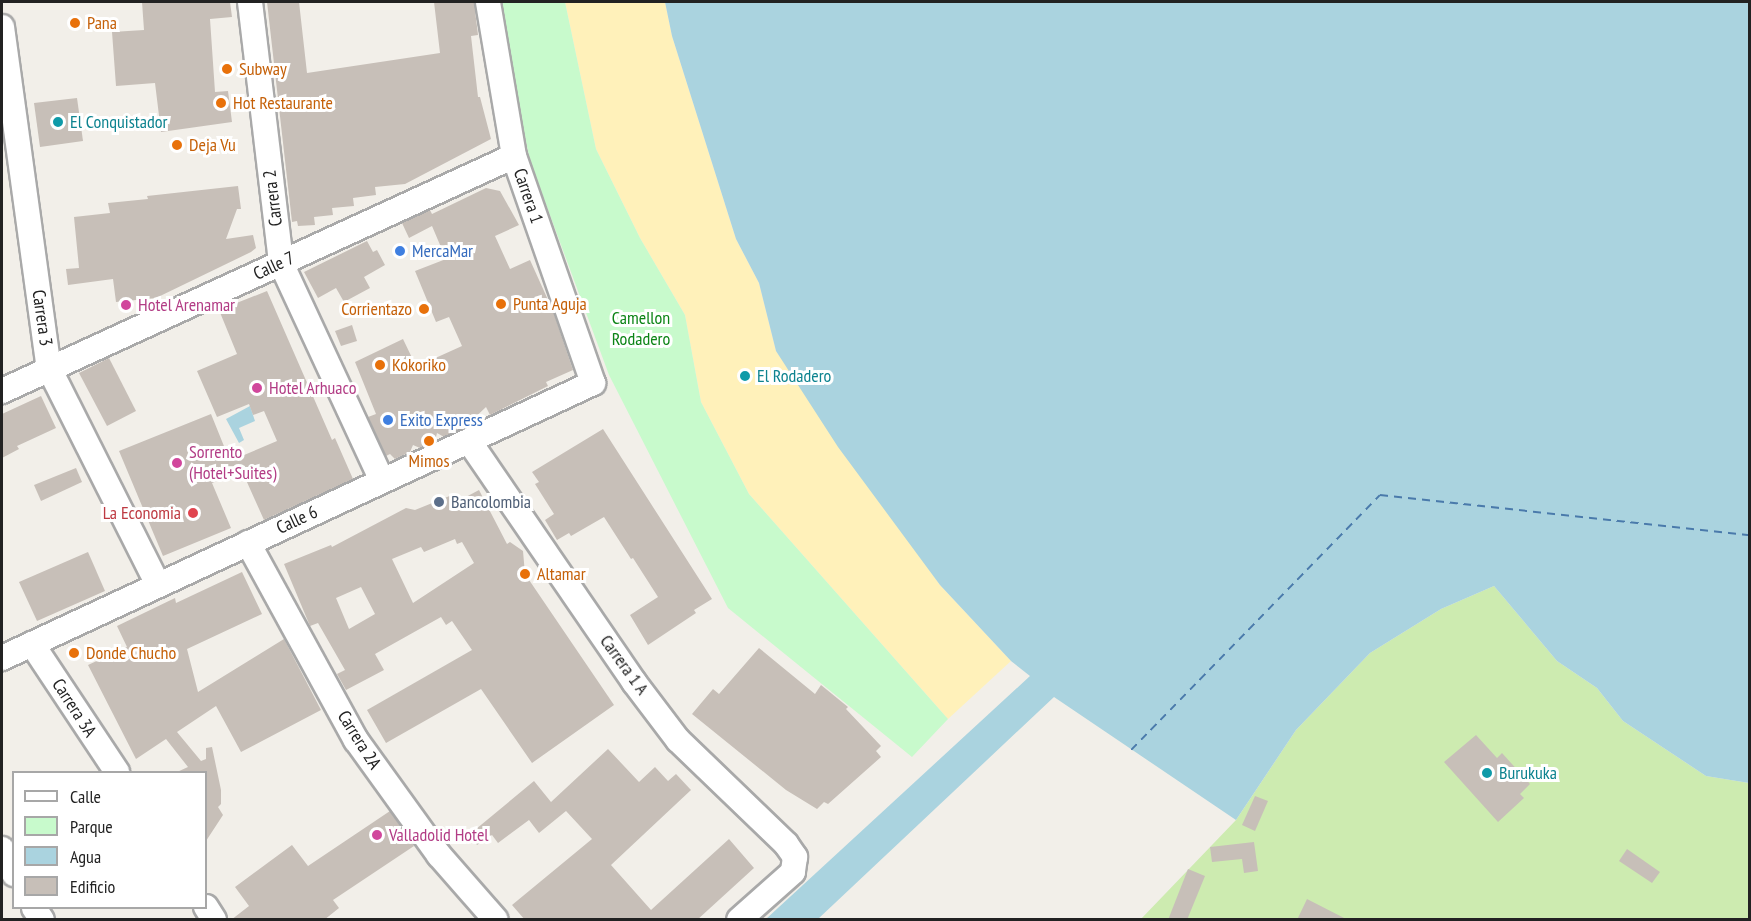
<!DOCTYPE html>
<style>
body{margin:0}
#map{position:relative;width:1751px;height:921px;overflow:hidden;background:#f2efe9;font-family:"PT Sans Narrow",sans-serif}
div>[style]{position:absolute}
.grass>*{inset:0;background:#cdebb0}
.sand>*{inset:0;background:#fff1ba}
.park>*{inset:0;background:#c8facc}
.water>*{inset:0;background:#aad3df}
.ferry>*{height:1.5px;margin-top:-0.75px;transform-origin:0;background:repeating-linear-gradient(90deg,#4a7aab 0 8px,transparent 0 14px)}
.building>*{inset:0;background:#c7bfb8}
.roads{filter:drop-shadow(2px 0 #a9a9a9) drop-shadow(-2px 0 #a9a9a9) drop-shadow(0 2px #a9a9a9) drop-shadow(0 -2px #a9a9a9)}
.minor>*{height:24px;margin:-12px;padding:0 12px;transform-origin:12px;border-radius:12px;background:#fff}
.dots>*{width:16px;height:16px;translate:-50% -50%;box-sizing:border-box;border:3px solid #fff;border-radius:50%}
span{translate:-50% -50%;white-space:nowrap;text-align:center;line-height:1.15;-webkit-text-stroke:6px #fff;paint-order:stroke}
.food-label{font-size:18px;color:#c56008}
.left{translate:0 -50%;text-align:left}
.right{translate:-100% -50%;text-align:right}
.culture-label{font-size:18px;color:#0d838f}
.street-label{font-size:18px;color:#222}
.shop-label{font-size:18px;color:#366cbe}
.hotel-label{font-size:18px;color:#b23c85}
.park-label{font-size:18px;color:#0c8416}
.service-label{font-size:18px;color:#4e5e75}
.health-label{font-size:18px;color:#be3a42}
.frame{position:absolute;inset:0;border:3px solid #222;pointer-events:none}
.legend{position:absolute;left:12px;top:771px;width:195px;height:138px;box-sizing:border-box;background:#fff;border:2px solid #a7a7a7;margin:0;padding:8px 10px;list-style:none;font-size:18px;color:#222}
.legend li{display:flex;align-items:center;gap:12px;height:30px}
.legend b{width:30px;border:2px solid #a7a7a7}
</style>
<div id="map">
<div class="grass">
<div style="clip-path:polygon(1494px 586px,1557px 661px,1597px 688px,1623px 721px,1706px 776px,1749px 783px,1749px 919px,1140px 920px,1236px 820px,1296px 730px,1370px 653px,1441px 609px)"></div>
</div>
<div class="sand">
<div style="clip-path:polygon(565px 2px,665px 2px,672px 36px,736px 239px,759px 283px,776px 351px,940px 585px,1011px 661px,948px 719px,749px 494px,701px 402px,685px 315px,640px 238px,596px 149px)"></div>
</div>
<div class="park">
<div style="clip-path:polygon(497px 2px,565px 2px,596px 149px,640px 238px,685px 315px,701px 402px,749px 494px,948px 719px,912px 757px,728px 608px,609px 375px,530px 161px)"></div>
</div>
<div class="water">
<div style="clip-path:polygon(665px 2px,1749px 2px,1749px 783px,1706px 776px,1623px 721px,1597px 688px,1557px 661px,1494px 586px,1441px 609px,1370px 653px,1296px 730px,1236px 820px,1054px 697px,818px 919px,766px 919px,1030px 676px,1011px 661px,940px 585px,838px 447px,776px 351px,759px 283px,736px 239px,672px 36px)"></div>
<div style="clip-path:polygon(250px 406px,255px 421px,239px 428px,244px 440px,239px 443px,226px 419px)"></div>
</div>
<div class="ferry">
<div style="left:1131px;top:750px;width:356px;rotate:-45.7deg"></div>
<div style="left:1380px;top:495px;width:372px;rotate:6.2deg"></div>
</div>
<div class="building">
<div style="clip-path:polygon(142px 2px,230px 2px,232px 17px,210px 19px,215px 92px,228px 91px,232px 122px,161px 132px,155px 83px,116px 86px,112px 32px,144px 30px)"></div>
<div style="clip-path:polygon(267px 2px,299px 2px,307px 73px,440px 53px,434px 2px,474px 2px,478px 35px,471px 36px,478px 97px,480px 97px,491px 139px,405px 184px,375px 187px,376px 195px,353px 198px,354px 206px,332px 208px,333px 215px,314px 217px,315px 225px,298px 226px,297px 221px,292px 222px)"></div>
<div style="clip-path:polygon(77px 98px,83px 141px,40px 147px,34px 103px)"></div>
<div style="clip-path:polygon(238px 186px,241px 209px,237px 209px,226px 239px,253px 235px,256px 248px,251px 252px,156px 298px,116px 302px,113px 279px,68px 285px,66px 269px,79px 268px,74px 217px,110px 213px,108px 203px,148px 199px,147px 196px)"></div>
<div style="clip-path:polygon(486px 188px,500px 191px,519px 225px,495px 236px,510px 269px,530px 260px,553px 311px,573px 370px,546px 382px,548px 386px,490px 415px,486px 407px,466px 426px,444px 437px,437px 433px,435px 441px,420px 448px,413px 445px,410px 452px,395px 459px,390px 454px,386px 456px,368px 417px,376px 414px,355px 362px,403px 339px,415px 364px,430px 358px,431px 360px,462px 346px,449px 317px,436px 322px,415px 271px,446px 259px,432px 226px,409px 238px,402px 223px,430px 210px,432px 214px)"></div>
<div style="clip-path:polygon(367px 241px,373px 252px,377px 250px,385px 265px,364px 277px,370px 288px,344px 302px,336px 288px,318px 298px,304px 272px)"></div>
<div style="clip-path:polygon(267px 291px,332px 440px,335px 438px,353px 479px,264px 520px,242px 471px,212px 483px,231px 528px,163px 556px,119px 451px,211px 414px,230px 461px,277px 441px,264px 411px,253px 415px,249px 404px,217px 417px,197px 371px,237px 354px,219px 310px)"></div>
<div style="clip-path:polygon(352px 325px,357px 341px,341px 346px,335px 331px)"></div>
<div style="clip-path:polygon(109px 358px,136px 411px,107px 426px,79px 373px)"></div>
<div style="clip-path:polygon(41px 396px,56px 428px,17px 446px,19px 449px,2px 458px,2px 414px)"></div>
<div style="clip-path:polygon(603px 429px,712px 599px,694px 610px,696px 613px,648px 645px,630px 615px,658px 597px,633px 558px,631px 559px,604px 517px,571px 536px,569px 533px,557px 540px,545px 520px,554px 514px,535px 484px,539px 482px,532px 472px)"></div>
<div style="clip-path:polygon(76px 468px,82px 482px,41px 501px,34px 485px)"></div>
<div style="clip-path:polygon(evenodd,479px 490px,507px 544px,510px 542px,523px 551px,525px 574px,614px 705px,532px 763px,481px 689px,386px 743px,367px 710px,472px 650px,452px 621px,446px 625px,441px 617px,375px 654px,384px 670px,346px 690px,337px 674px,345px 670px,318px 623px,310px 626px,284px 564px,331px 545px,332px 547px,406px 508px,415px 510px,452px 495px,464px 498px,479px 490px,455px 539px,457px 544px,462px 542px,474px 563px,413px 603px,392px 559px,421px 547px,424px 552px,455px 539px,479px 490px,361px 587px,375px 614px,349px 629px,336px 598px,361px 587px)"></div>
<div style="clip-path:polygon(88px 552px,105px 591px,37px 621px,19px 582px)"></div>
<div style="clip-path:polygon(242px 572px,262px 614px,187px 649px,198px 692px,284px 639px,321px 710px,241px 752px,216px 706px,177px 732px,201px 761px,206px 759px,206px 748px,212px 747px,221px 790px,221px 804px,218px 807px,223px 815px,206px 841px,206px 772px,177px 772px,188px 767px,166px 739px,136px 759px,88px 665px,127px 647px,117px 626px,175px 598px,176px 603px)"></div>
<div style="clip-path:polygon(759px 648px,815px 694px,821px 685px,848px 707px,846px 709px,881px 746px,876px 751px,881px 757px,828px 804px,824px 802px,817px 809px,786px 790px,692px 714px,713px 689px,719px 694px)"></div>
<div style="clip-path:polygon(1476px 735px,1497px 758px,1502px 753px,1530px 784px,1520px 794px,1524px 798px,1498px 822px,1444px 762px)"></div>
<div style="clip-path:polygon(608px 749px,639px 782px,655px 767px,668px 781px,676px 774px,691px 790px,611px 865px,651px 910px,729px 839px,754px 868px,697px 920px,525px 920px,512px 905px,592px 839px,566px 811px,539px 833px,529px 820px,498px 843px,492px 835px,477px 845px,470px 834px,534px 781px,551px 802px)"></div>
<div style="clip-path:polygon(1255px 796px,1268px 801px,1255px 831px,1242px 825px)"></div>
<div style="clip-path:polygon(390px 811px,414px 846px,333px 900px,339px 908px,324px 920px,231px 920px,249px 906px,235px 887px,292px 845px,308px 866px)"></div>
<div style="clip-path:polygon(1254px 842px,1258px 871px,1244px 873px,1242px 859px,1212px 862px,1210px 847px)"></div>
<div style="clip-path:polygon(1627px 849px,1660px 872px,1652px 883px,1619px 861px)"></div>
<div style="clip-path:polygon(1188px 869px,1205px 876px,1187px 920px,1168px 920px)"></div>
<div style="clip-path:polygon(1307px 899px,1348px 920px,1297px 920px)"></div>
</div>
<div class="roads">
<div class="minor">
<div style="left:250px;top:2px;width:263px;rotate:83.2deg"></div>
<div style="left:281px;top:263px;width:240px;rotate:65.1deg"></div>
<div style="left:2px;top:27px;width:344px;rotate:82.2deg"></div>
<div style="left:49px;top:368px;width:243px;rotate:63.3deg"></div>
<div style="left:2px;top:391px;width:563px;rotate:-24.65deg"></div>
<div style="left:469px;top:441px;width:292px;rotate:55.6deg"></div>
<div style="left:634px;top:682px;width:73px;rotate:52.8deg"></div>
<div style="left:678px;top:740px;width:150px;rotate:43.9deg"></div>
<div style="left:786px;top:844px;width:16px;rotate:55deg"></div>
<div style="left:795px;top:857px;width:15px;rotate:98deg"></div>
<div style="left:793px;top:872px;width:72px;rotate:138.4deg"></div>
<div style="left:248px;top:543px;width:225px;rotate:61.3deg"></div>
<div style="left:356px;top:740px;width:142px;rotate:54.2deg"></div>
<div style="left:439px;top:855px;width:86px;rotate:48.8deg"></div>
<div style="left:32px;top:644px;width:154px;rotate:56.4deg"></div>
<div style="left:2px;top:658px;width:652px;rotate:-24.95deg"></div>
<div style="left:593px;top:383px;width:240px;rotate:-109.2deg"></div>
<div style="left:514px;top:156px;width:156px;rotate:-99.6deg"></div>
<div style="left:2px;top:849px;width:28px;rotate:64deg"></div>
<div style="left:206px;top:907px;width:15px;rotate:58deg"></div>
<div style="left:34px;top:908px;width:14px;rotate:56deg"></div>
</div>
</div>
<div class="dots">
<div style="left:75px;top:23px;background:#e8710a"></div>
<div style="left:227px;top:69px;background:#e8710a"></div>
<div style="left:221px;top:103px;background:#e8710a"></div>
<div style="left:58px;top:122px;background:#0f9aa8"></div>
<div style="left:177px;top:145px;background:#e8710a"></div>
<div style="left:400px;top:251px;background:#3f7fe0"></div>
<div style="left:501px;top:304px;background:#e8710a"></div>
<div style="left:126px;top:305px;background:#d1479c"></div>
<div style="left:424px;top:309px;background:#e8710a"></div>
<div style="left:380px;top:365px;background:#e8710a"></div>
<div style="left:745px;top:376px;background:#0f9aa8"></div>
<div style="left:257px;top:388px;background:#d1479c"></div>
<div style="left:388px;top:420px;background:#3f7fe0"></div>
<div style="left:429px;top:441px;background:#e8710a"></div>
<div style="left:177px;top:463px;background:#d1479c"></div>
<div style="left:439px;top:502px;background:#5c6f8a"></div>
<div style="left:193px;top:513px;background:#e0444e"></div>
<div style="left:525px;top:574px;background:#e8710a"></div>
<div style="left:74px;top:653px;background:#e8710a"></div>
<div style="left:1487px;top:773px;background:#0f9aa8"></div>
<div style="left:377px;top:835px;background:#d1479c"></div>
</div>
<div class="food-label">
<span class="left" style="left:87px;top:23px">Pana</span>
<span class="left" style="left:239px;top:69px">Subway</span>
<span class="left" style="left:233px;top:103px">Hot Restaurante</span>
<span class="left" style="left:189px;top:145px">Deja Vu</span>
<span class="left" style="left:513px;top:304px">Punta Aguja</span>
<span class="right" style="left:412px;top:309px">Corrientazo</span>
<span class="left" style="left:392px;top:365px">Kokoriko</span>
<span style="left:429px;top:461px">Mimos</span>
<span class="left" style="left:537px;top:574px">Altamar</span>
<span class="left" style="left:86px;top:653px">Donde Chucho</span>
</div>
<div class="culture-label">
<span class="left" style="left:70px;top:122px">El Conquistador</span>
<span class="left" style="left:757px;top:376px">El Rodadero</span>
<span class="left" style="left:1499px;top:773px">Burukuka</span>
</div>
<div class="street-label">
<span style="left:528px;top:196px;rotate:71deg">Carrera 1</span>
<span style="left:273px;top:198px;rotate:-97deg">Carrera 2</span>
<span style="left:274px;top:266px;rotate:-25deg">Calle 7</span>
<span style="left:42px;top:318px;rotate:82deg">Carrera 3</span>
<span style="left:297px;top:520px;rotate:-25deg">Calle 6</span>
<span style="left:624px;top:665px;rotate:54deg">Carrera 1 A</span>
<span style="left:74px;top:708px;rotate:57deg">Carrera 3A</span>
<span style="left:359px;top:740px;rotate:58deg">Carrera 2A</span>
</div>
<div class="shop-label">
<span class="left" style="left:412px;top:251px">MercaMar</span>
<span class="left" style="left:400px;top:420px">Exito Express</span>
</div>
<div class="hotel-label">
<span class="left" style="left:138px;top:305px">Hotel Arenamar</span>
<span class="left" style="left:269px;top:388px">Hotel Arhuaco</span>
<span class="left" style="left:189px;top:463px">Sorrento<br>(Hotel+Suites)</span>
<span class="left" style="left:389px;top:835px">Valladolid Hotel</span>
</div>
<div class="park-label">
<span style="left:641px;top:329px">Camellon<br>Rodadero</span>
</div>
<div class="service-label">
<span class="left" style="left:451px;top:502px">Bancolombia</span>
</div>
<div class="health-label">
<span class="right" style="left:181px;top:513px">La Economia</span>
</div>
<div class="frame"></div>
<ul class="legend">
<li><b style="height:8px;background:#fff"></b>Calle</li>
<li><b style="height:16px;background:#c8facc"></b>Parque</li>
<li><b style="height:16px;background:#aad3df"></b>Agua</li>
<li><b style="height:16px;background:#c7bfb8"></b>Edificio</li>
</ul>
</div>
